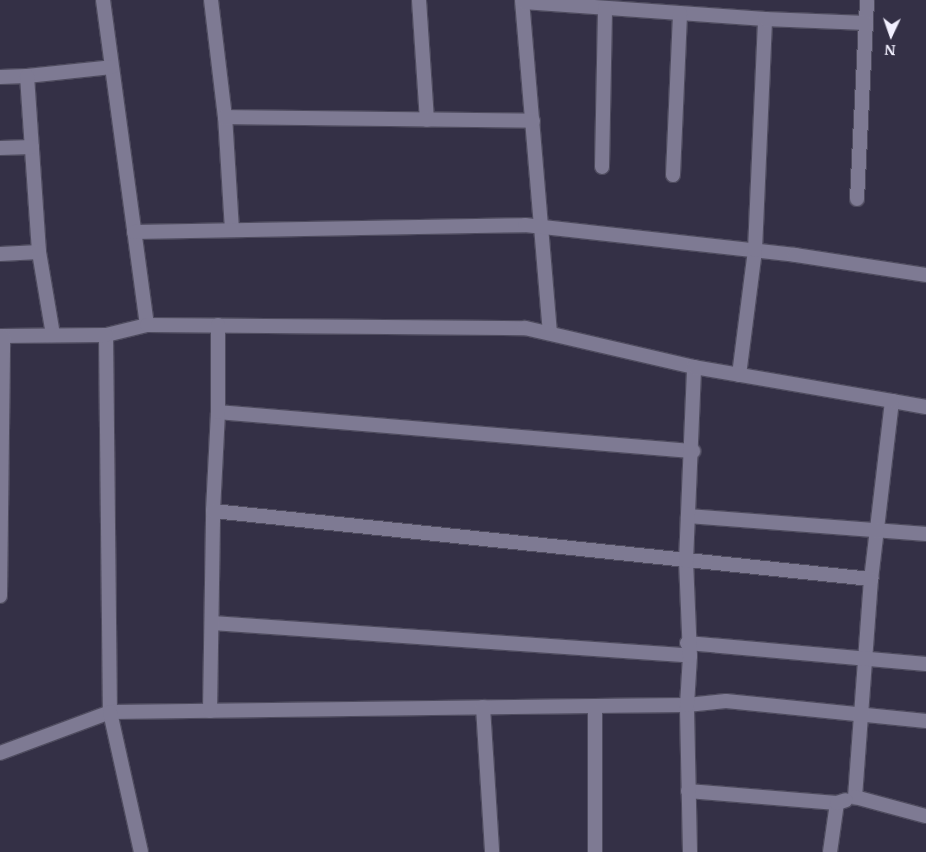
<!DOCTYPE html>
<style>
body{margin:0}
#map{position:relative;width:926px;height:852px;overflow:hidden;background:#343046;font-family:Merriweather,serif}
div>[style]{position:absolute}
.roads{filter:drop-shadow(1px 0 #4f4c5f) drop-shadow(-1px 0 #4f4c5f) drop-shadow(0 1px #4f4c5f) drop-shadow(0 -1px #4f4c5f)}
.minor>*{height:14px;margin:-7px;padding:0 7px;transform-origin:7px;border-radius:7px;background:#7e7a93}
span{translate:-50% -50%;white-space:nowrap;text-align:center;line-height:1.15;-webkit-text-stroke:4px #343046;paint-order:stroke}
.north{position:absolute;left:866px;top:10px;width:50px;height:50px;-webkit-text-stroke:4px #343046;paint-order:stroke;rotate:183deg;font-size:14px;font-weight:700;line-height:20px;text-align:center;color:#f2f0ff}
.north::after{content:'';display:block;margin:auto;width:18px;height:22px;background:#f2f0ff;clip-path:polygon(50% 0,100% 100%,50% 72%,0 100%)}
</style>
<div id="map">
<div class="roads">
<div class="minor">
<div style="left:103px;top:0;width:328px;rotate:82.3deg"></div>
<div style="left:147px;top:325px;width:42px;rotate:166.3deg"></div>
<div style="left:106px;top:335px;width:377px;rotate:89.4deg"></div>
<div style="left:110px;top:712px;width:577px;rotate:-0.7deg"></div>
<div style="left:687px;top:705px;width:39px;rotate:-6deg"></div>
<div style="left:726px;top:701px;width:201px;rotate:5.7deg"></div>
<div style="left:211px;top:0;width:118px;rotate:83.2deg"></div>
<div style="left:419px;top:0;width:120px;rotate:86.2deg"></div>
<div style="left:522px;top:0;width:334px;rotate:85.2deg"></div>
<div style="left:523px;top:2px;width:243px;rotate:4deg"></div>
<div style="left:27px;top:76px;width:85px;rotate:-6deg"></div>
<div style="left:0;top:77px;width:27px;rotate:-2deg"></div>
<div style="left:27px;top:76px;width:176px;rotate:86.1deg"></div>
<div style="left:0;top:148px;width:32px;rotate:-2deg"></div>
<div style="left:602px;top:167px;width:159px;rotate:-88.9deg"></div>
<div style="left:673px;top:175px;width:162px;rotate:-87.5deg"></div>
<div style="left:857px;top:199px;width:199px;rotate:-87.1deg"></div>
<div style="left:232px;top:230px;width:113px;rotate:-93.5deg"></div>
<div style="left:225px;top:117px;width:308px;rotate:0.7deg"></div>
<div style="left:134px;top:232px;width:391px;rotate:-1deg"></div>
<div style="left:525px;top:225px;width:272px;rotate:6.3deg"></div>
<div style="left:795px;top:255px;width:133px;rotate:8.7deg"></div>
<div style="left:0;top:254px;width:39px;rotate:-3deg"></div>
<div style="left:39px;top:252px;width:84px;rotate:80.4deg"></div>
<div style="left:147px;top:325px;width:378px;rotate:0.5deg"></div>
<div style="left:525px;top:328px;width:173px;rotate:13deg"></div>
<div style="left:0;top:336px;width:106px;rotate:-0.5deg"></div>
<div style="left:739px;top:375px;width:126px;rotate:-82.7deg"></div>
<div style="left:755px;top:250px;width:231px;rotate:-87.5deg"></div>
<div style="left:765px;top:19px;width:101px;rotate:2.3deg"></div>
<div style="left:926px;top:407px;width:35px;rotate:-170deg"></div>
<div style="left:892px;top:401px;width:179px;rotate:96.7deg"></div>
<div style="left:871px;top:579px;width:219px;rotate:94.2deg"></div>
<div style="left:855px;top:797px;width:73px;rotate:15deg"></div>
<div style="left:218px;top:412px;width:477px;rotate:4.7deg"></div>
<div style="left:213px;top:511px;width:99px;rotate:-87.1deg"></div>
<div style="left:218px;top:412px;width:87px;rotate:-90deg"></div>
<div style="left:688px;top:516px;width:239px;rotate:4.3deg"></div>
<div style="left:0;top:596px;width:260px;rotate:-89.3deg"></div>
<div style="left:212px;top:623px;width:479px;rotate:3.9deg"></div>
<div style="left:687px;top:643px;width:240px;rotate:5deg"></div>
<div style="left:595px;top:706px;width:146px;rotate:90deg"></div>
<div style="left:483px;top:707px;width:145px;rotate:86.4deg"></div>
<div style="left:210px;top:711px;width:200px;rotate:-89.1deg"></div>
<div style="left:213px;top:511px;width:662px;rotate:5.9deg"></div>
<div style="left:0;top:753px;width:117px;rotate:-20.4deg"></div>
<div style="left:110px;top:712px;width:143px;rotate:77.5deg"></div>
<div style="left:688px;top:791px;width:149px;rotate:4.6deg"></div>
<div style="left:690px;top:852px;width:147px;rotate:-91.2deg"></div>
<div style="left:687px;top:705px;width:49px;rotate:-86.5deg"></div>
<div style="left:690px;top:656px;width:95px;rotate:-92.4deg"></div>
<div style="left:686px;top:561px;width:194px;rotate:-87.6deg"></div>
<div style="left:694px;top:367px;width:201px;rotate:9.7deg"></div>
<div style="left:830px;top:852px;width:49px;rotate:-81.9deg"></div>
<div style="left:837px;top:803px;width:9px;rotate:-18deg"></div>
</div>
</div>
<div class="north">N</div>
</div>
